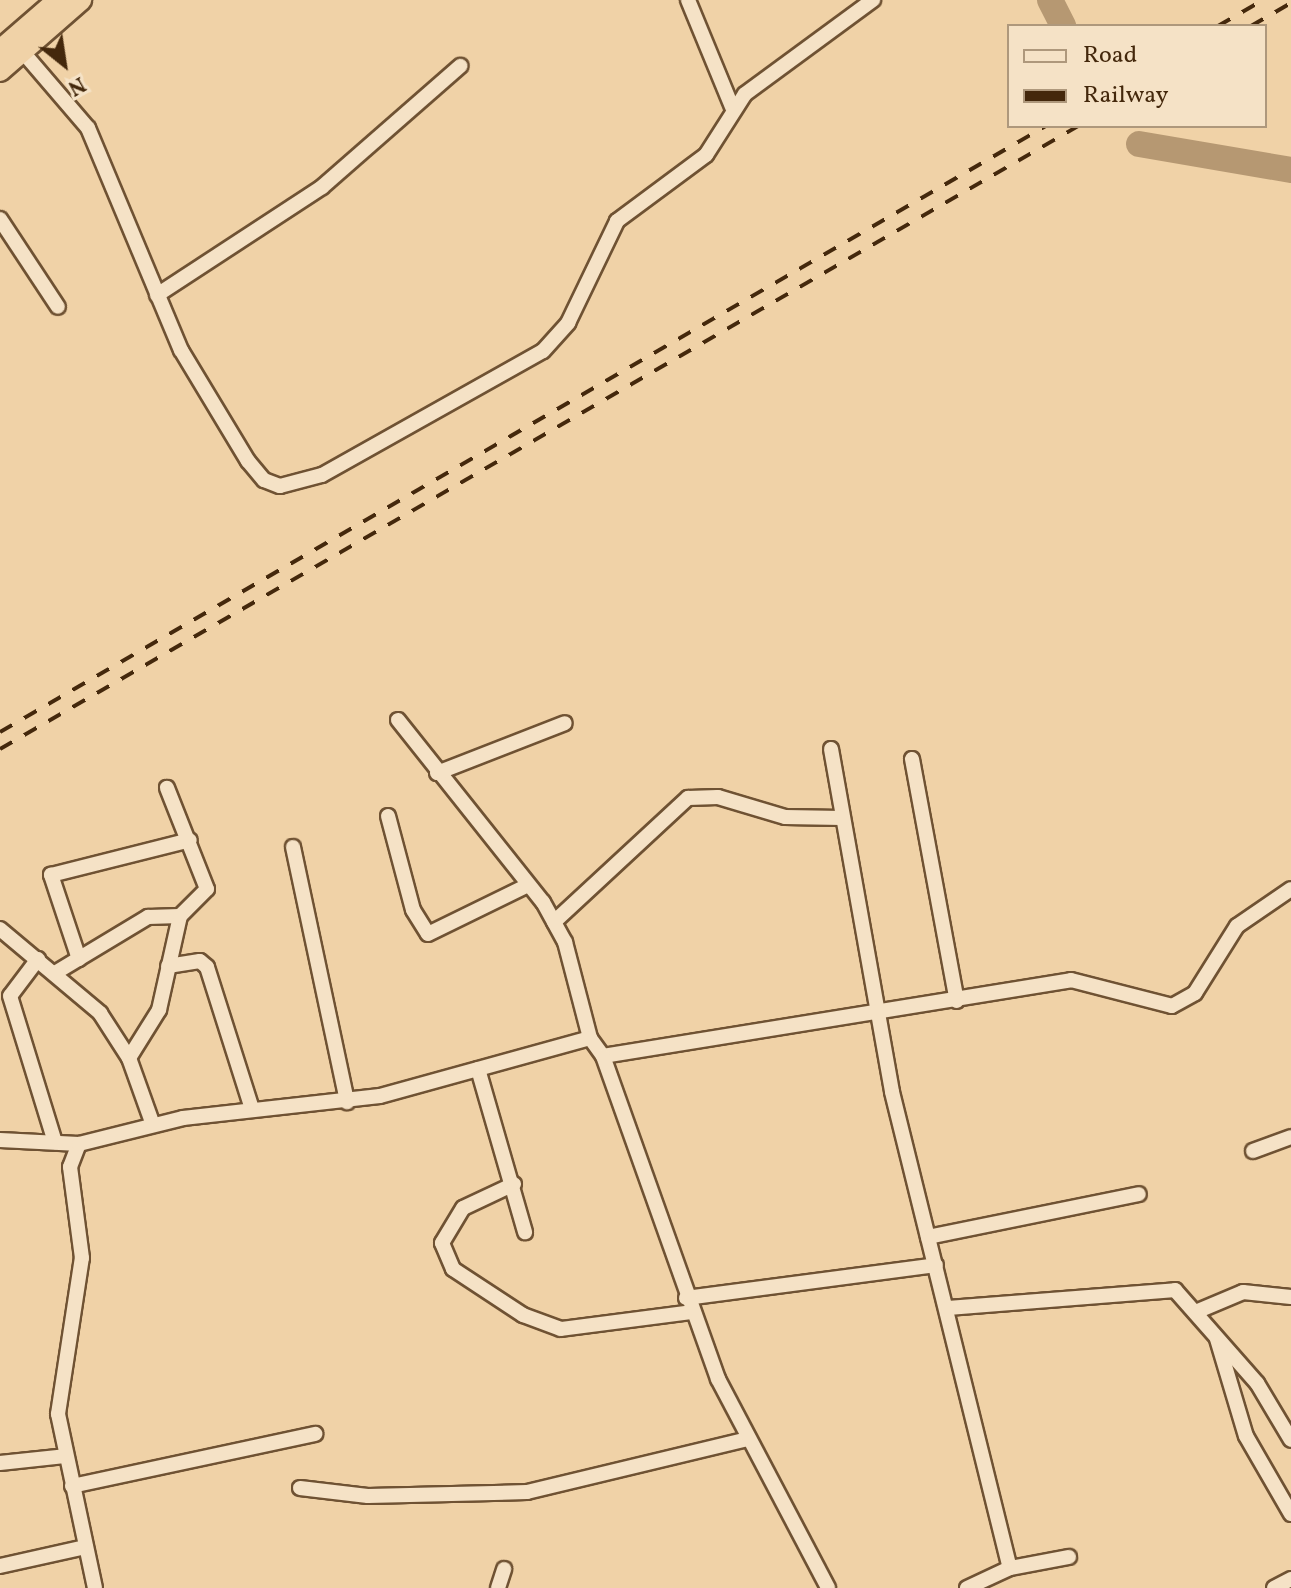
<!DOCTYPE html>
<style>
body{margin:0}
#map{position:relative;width:1291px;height:1588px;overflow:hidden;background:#f0d2a7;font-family:Vollkorn,serif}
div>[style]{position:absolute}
.river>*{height:26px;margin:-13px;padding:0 13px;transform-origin:13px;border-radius:13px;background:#b69872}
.roads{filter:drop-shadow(2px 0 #6f5233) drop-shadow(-2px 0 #6f5233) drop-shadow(0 2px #6f5233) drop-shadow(0 -2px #6f5233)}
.minor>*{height:14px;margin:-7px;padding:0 7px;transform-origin:7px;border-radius:7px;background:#f5e2c6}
.highway>*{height:20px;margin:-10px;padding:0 10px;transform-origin:10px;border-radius:10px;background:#f0d2a7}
.rail>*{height:4px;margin-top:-2px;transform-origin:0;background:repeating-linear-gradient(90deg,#44280c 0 14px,transparent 0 28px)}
span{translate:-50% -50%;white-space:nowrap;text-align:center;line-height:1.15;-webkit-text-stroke:6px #f5e2c6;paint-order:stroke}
.legend{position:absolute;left:1007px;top:24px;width:260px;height:104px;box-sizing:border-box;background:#f5e2c6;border:2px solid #ae987c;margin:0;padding:10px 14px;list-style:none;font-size:24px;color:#44280c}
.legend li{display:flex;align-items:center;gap:16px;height:40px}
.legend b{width:40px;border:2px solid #ae987c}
.north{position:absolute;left:24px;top:24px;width:80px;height:80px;-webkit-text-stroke:6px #f5e2c6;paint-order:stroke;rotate:150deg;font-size:22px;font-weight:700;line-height:32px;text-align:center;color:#44280c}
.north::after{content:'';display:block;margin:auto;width:28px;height:36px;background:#44280c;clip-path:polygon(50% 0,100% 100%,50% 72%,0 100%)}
</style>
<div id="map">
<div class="river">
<div style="left:1050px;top:0;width:29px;rotate:63deg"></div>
<div style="left:1139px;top:144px;width:154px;rotate:9.7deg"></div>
</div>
<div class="roads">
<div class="minor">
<div style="left:688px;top:0;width:116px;rotate:67.6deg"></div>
<div style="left:22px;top:51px;width:101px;rotate:49.4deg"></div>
<div style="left:88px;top:128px;width:241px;rotate:67.3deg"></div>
<div style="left:181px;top:350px;width:130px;rotate:58.9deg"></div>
<div style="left:248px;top:461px;width:25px;rotate:50deg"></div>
<div style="left:264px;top:480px;width:17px;rotate:21deg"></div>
<div style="left:280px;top:486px;width:43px;rotate:-14.7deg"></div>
<div style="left:322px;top:475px;width:253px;rotate:-29.3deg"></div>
<div style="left:543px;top:351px;width:38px;rotate:-48deg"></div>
<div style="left:568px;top:323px;width:113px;rotate:-64.3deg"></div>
<div style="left:617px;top:221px;width:111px;rotate:-36.6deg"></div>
<div style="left:706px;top:155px;width:72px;rotate:-57.4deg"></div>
<div style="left:745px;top:94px;width:159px;rotate:-36.3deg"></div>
<div style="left:0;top:219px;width:105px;rotate:56.6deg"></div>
<div style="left:157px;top:295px;width:197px;rotate:-33.2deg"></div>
<div style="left:322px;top:187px;width:184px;rotate:-41.2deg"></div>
<div style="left:398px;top:720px;width:233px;rotate:51.5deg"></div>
<div style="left:543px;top:902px;width:46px;rotate:61.2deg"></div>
<div style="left:565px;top:942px;width:99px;rotate:75.4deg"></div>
<div style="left:831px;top:749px;width:348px;rotate:79.9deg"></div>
<div style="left:892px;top:1092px;width:490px;rotate:76.1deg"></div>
<div style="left:912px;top:759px;width:246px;rotate:79.5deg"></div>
<div style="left:437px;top:773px;width:137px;rotate:-21.3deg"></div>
<div style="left:388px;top:816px;width:97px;rotate:75.1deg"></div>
<div style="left:413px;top:910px;width:28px;rotate:58deg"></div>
<div style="left:428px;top:934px;width:111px;rotate:-26.1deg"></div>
<div style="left:293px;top:847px;width:261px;rotate:78deg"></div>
<div style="left:554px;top:922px;width:183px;rotate:-42.8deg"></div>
<div style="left:688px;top:798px;width:30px;rotate:-2deg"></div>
<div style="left:718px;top:797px;width:70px;rotate:16.6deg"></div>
<div style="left:785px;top:817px;width:57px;rotate:1deg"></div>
<div style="left:0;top:929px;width:131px;rotate:40deg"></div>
<div style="left:100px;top:1013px;width:54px;rotate:57.2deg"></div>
<div style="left:129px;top:1058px;width:71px;rotate:70.3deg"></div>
<div style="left:38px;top:959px;width:46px;rotate:127.1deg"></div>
<div style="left:10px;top:996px;width:153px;rotate:72.9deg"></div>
<div style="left:79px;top:959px;width:89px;rotate:-108.4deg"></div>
<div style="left:51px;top:875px;width:143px;rotate:-14.1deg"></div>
<div style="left:168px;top:966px;width:32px;rotate:-9deg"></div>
<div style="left:200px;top:961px;width:9px;rotate:41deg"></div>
<div style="left:207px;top:967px;width:149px;rotate:72.4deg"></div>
<div style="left:55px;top:973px;width:109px;rotate:-31.1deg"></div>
<div style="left:148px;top:917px;width:32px;rotate:-2deg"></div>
<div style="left:603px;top:1056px;width:474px;rotate:-9.2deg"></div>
<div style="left:1071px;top:980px;width:104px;rotate:14.4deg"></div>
<div style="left:1172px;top:1006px;width:26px;rotate:-29deg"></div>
<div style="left:1195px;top:993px;width:79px;rotate:-57.9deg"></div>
<div style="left:1237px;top:926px;width:65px;rotate:-34.4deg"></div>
<div style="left:129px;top:1058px;width:57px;rotate:-58deg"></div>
<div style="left:159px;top:1010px;width:96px;rotate:-77.4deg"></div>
<div style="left:180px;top:916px;width:38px;rotate:-45deg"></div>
<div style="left:207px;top:889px;width:109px;rotate:-111.6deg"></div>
<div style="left:478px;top:1069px;width:170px;rotate:73.9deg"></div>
<div style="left:0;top:1140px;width:79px;rotate:2.9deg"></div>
<div style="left:1253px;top:1151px;width:40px;rotate:-20.2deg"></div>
<div style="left:514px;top:1184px;width:56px;rotate:154.8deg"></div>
<div style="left:463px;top:1208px;width:41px;rotate:121deg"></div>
<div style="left:442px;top:1243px;width:28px;rotate:67deg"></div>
<div style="left:453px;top:1269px;width:84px;rotate:33.3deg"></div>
<div style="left:523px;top:1315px;width:40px;rotate:20.2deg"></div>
<div style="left:561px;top:1329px;width:132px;rotate:-7.4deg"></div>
<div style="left:928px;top:1237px;width:215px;rotate:-11.5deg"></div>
<div style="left:686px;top:1298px;width:252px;rotate:-7.5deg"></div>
<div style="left:948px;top:1308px;width:228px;rotate:-4.5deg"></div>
<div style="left:1175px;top:1290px;width:124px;rotate:48.6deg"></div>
<div style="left:1257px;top:1383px;width:66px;rotate:59.2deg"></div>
<div style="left:1198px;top:1311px;width:49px;rotate:-22.9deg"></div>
<div style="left:1243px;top:1292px;width:48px;rotate:5.9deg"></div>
<div style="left:1217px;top:1339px;width:101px;rotate:73.4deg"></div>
<div style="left:1246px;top:1436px;width:90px;rotate:60deg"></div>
<div style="left:0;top:1463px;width:65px;rotate:-6.1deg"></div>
<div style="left:72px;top:1486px;width:249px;rotate:-12.1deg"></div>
<div style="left:300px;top:1488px;width:68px;rotate:6.7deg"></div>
<div style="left:368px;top:1496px;width:159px;rotate:-1.4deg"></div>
<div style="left:527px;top:1492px;width:226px;rotate:-13.5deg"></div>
<div style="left:0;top:1566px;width:88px;rotate:-12.5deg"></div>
<div style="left:95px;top:1588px;width:178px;rotate:-102deg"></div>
<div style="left:58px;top:1414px;width:158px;rotate:-81.3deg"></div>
<div style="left:82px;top:1258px;width:92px;rotate:-97.5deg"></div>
<div style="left:70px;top:1167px;width:25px;rotate:-69deg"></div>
<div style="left:79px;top:1144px;width:107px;rotate:-14deg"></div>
<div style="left:183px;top:1118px;width:198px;rotate:-6.4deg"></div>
<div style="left:380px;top:1096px;width:218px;rotate:-15.4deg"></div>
<div style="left:590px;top:1038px;width:22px;rotate:54deg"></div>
<div style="left:603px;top:1056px;width:343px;rotate:70.4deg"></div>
<div style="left:718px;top:1379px;width:236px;rotate:62.2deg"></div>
<div style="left:498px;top:1588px;width:20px;rotate:-72deg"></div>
<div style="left:967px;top:1588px;width:47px;rotate:-24.9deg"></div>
<div style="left:1010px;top:1568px;width:60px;rotate:-10.6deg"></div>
<div style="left:1274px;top:1588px;width:19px;rotate:-28deg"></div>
</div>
<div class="highway">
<div style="left:0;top:50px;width:77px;rotate:-40.8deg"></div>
<div style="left:0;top:71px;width:108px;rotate:-41.2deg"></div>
</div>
</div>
<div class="rail">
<div style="left:1218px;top:26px;width:52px;rotate:-30deg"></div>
<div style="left:1251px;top:26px;width:46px;rotate:-29.9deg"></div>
<div style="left:0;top:732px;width:1209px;rotate:-30.09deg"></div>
<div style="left:0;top:749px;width:1245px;rotate:-30.02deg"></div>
</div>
<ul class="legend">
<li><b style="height:10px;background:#f5e2c6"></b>Road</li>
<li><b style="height:10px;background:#44280c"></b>Railway</li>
</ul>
<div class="north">N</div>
</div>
